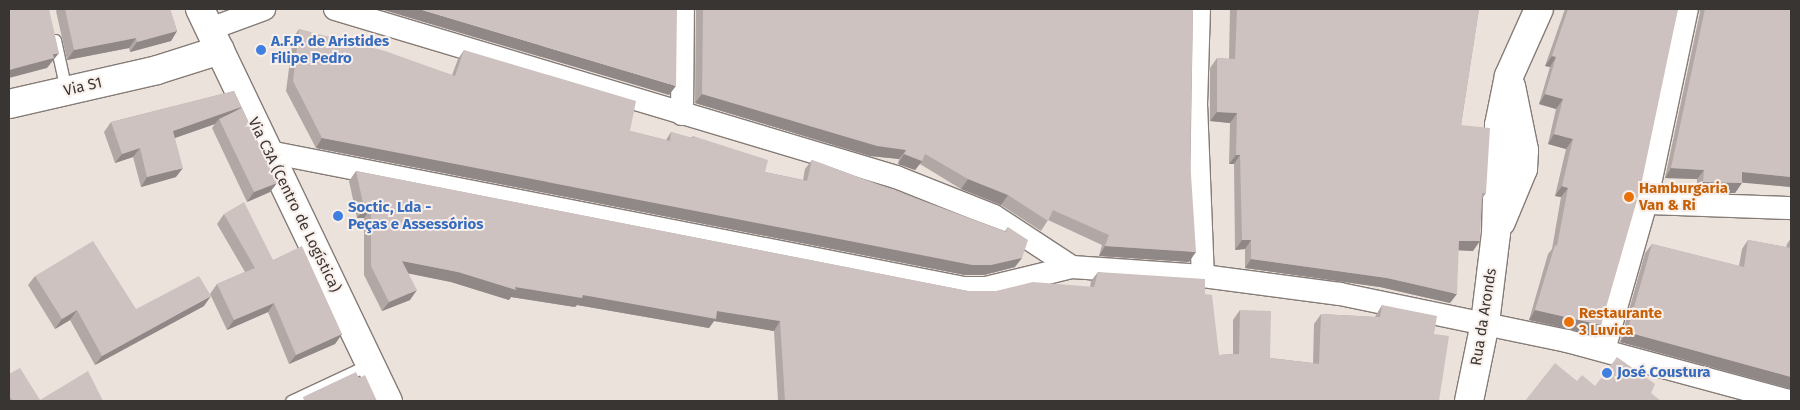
<!DOCTYPE html>
<meta charset="utf-8">
<style>
body{margin:0}
#map{position:relative;width:1800px;height:410px;overflow:hidden;background:#ece2dc;font-family:"Fira Sans",sans-serif}
div>[style]{position:absolute}
.roads{filter:drop-shadow(1px 0 #857c77) drop-shadow(-1px 0 #857c77) drop-shadow(0 1px #857c77) drop-shadow(0 -1px #857c77)}
.service>*{height:11px;margin:-5.5px;padding:0 5.5px;transform-origin:5.5px;border-radius:5.5px;background:#fff}
.minor>*{height:22px;margin:-11px;padding:0 11px;transform-origin:11px;border-radius:11px;background:#fff}
.tertiary>*{height:28px;margin:-14px;padding:0 14px;transform-origin:14px;border-radius:14px;background:#fff}
.wall>*{inset:0;background:#b1a7a5}
.shaded-wall>*{inset:0;background:#908886}
.building>*{inset:0;background:#cec2c0}
.dots>*{width:14px;height:14px;translate:-50% -50%;box-sizing:border-box;border:2px solid #f9efea;border-radius:50%}
span{translate:-50% -50%;white-space:nowrap;text-align:center;line-height:1.15;-webkit-text-stroke:4px #f9efea;paint-order:stroke}
.shop-label{font-size:15px;color:#366cbe;font-weight:700}
.left{translate:0 -50%;text-align:left}
.street-label{font-size:15px;color:#383533}
.food-label{font-size:15px;color:#c56008;font-weight:700}
.frame{position:absolute;inset:0;border:10px solid #383533;pointer-events:none}
</style>
<div id="map">
<div class="roads">
<div class="service">
<div style="left:55px;top:40px;width:51px;rotate:77.6deg"></div>
<div style="left:291px;top:401px;width:87px;rotate:-25.1deg"></div>
</div>
<div class="minor">
<div style="left:335px;top:9px;width:586px;rotate:16.67deg"></div>
<div style="left:896px;top:177px;width:105px;rotate:21.7deg"></div>
<div style="left:994px;top:216px;width:93px;rotate:33.2deg"></div>
<div style="left:1199px;top:9px;width:95px;rotate:91.8deg"></div>
<div style="left:1196px;top:104px;width:172px;rotate:87.7deg"></div>
<div style="left:210px;top:29px;width:58px;rotate:-20.3deg"></div>
<div style="left:682px;top:114px;width:105px;rotate:-89.5deg"></div>
<div style="left:269px;top:152px;width:708px;rotate:11.07deg"></div>
<div style="left:964px;top:288px;width:22px"></div>
<div style="left:986px;top:288px;width:89px;rotate:-13.7deg"></div>
<div style="left:1072px;top:267px;width:131px;rotate:3.9deg"></div>
<div style="left:1203px;top:276px;width:138px;rotate:7.5deg"></div>
<div style="left:1340px;top:294px;width:232px;rotate:11.7deg"></div>
<div style="left:1567px;top:341px;width:231px;rotate:15.1deg"></div>
<div style="left:1646px;top:203px;width:145px;rotate:2deg"></div>
<div style="left:1604px;top:350px;width:153px;rotate:-74.1deg"></div>
<div style="left:1646px;top:203px;width:198px;rotate:-78.1deg"></div>
</div>
<div class="tertiary">
<div style="left:200px;top:9px;width:435px;rotate:64.4deg"></div>
<div style="left:9px;top:104px;width:152px;rotate:-12.9deg"></div>
<div style="left:157px;top:70px;width:66px;rotate:-17.6deg"></div>
<div style="left:1501px;top:222px;width:57px;rotate:-67.5deg"></div>
<div style="left:1523px;top:169px;width:19px;rotate:-87deg"></div>
<div style="left:1524px;top:150px;width:65px;rotate:-101.5deg"></div>
<div style="left:1469px;top:401px;width:80px;rotate:-78.4deg"></div>
<div style="left:1485px;top:323px;width:91px;rotate:-83deg"></div>
<div style="left:1496px;top:233px;width:108px;rotate:-88.4deg"></div>
<div style="left:1499px;top:125px;width:50px;rotate:-78.5deg"></div>
<div style="left:1509px;top:76px;width:73px;rotate:-65.9deg"></div>
</div>
</div>
<div class="wall">
<div style="clip-path:polygon(58px 9px,170px 9px,177px 31px,171px 41px,130px 52px,129px 48px,67px 60px,56px 11px)"></div>
<div style="clip-path:polygon(696px 9px,1193px 9px,1189px 262px,1099px 256px,1102px 245px,1048px 220px,1041px 231px,1001px 205px,961px 189px,920px 164px,915px 170px,898px 164px,899px 159px,870px 156px,695px 103px)"></div>
<div style="clip-path:polygon(1230px 9px,1479px 9px,1461px 125px,1486px 193px,1482px 199px,1473px 251px,1458px 250px,1450px 303px,1380px 287px,1245px 268px,1245px 249px,1235px 250px,1234px 164px,1229px 164px,1230px 123px,1210px 121px,1210px 68px,1217px 58px,1229px 59px)"></div>
<div style="clip-path:polygon(1565px 9px,1678px 9px,1601px 325px,1595px 335px,1529px 320px,1548px 254px,1552px 249px,1561px 197px,1555px 196px,1566px 149px,1548px 144px,1556px 109px,1539px 104px,1550px 67px,1545px 66px)"></div>
<div style="clip-path:polygon(1699px 9px,1791px 9px,1791px 187px,1742px 182px,1735px 193px,1697px 192px,1697px 179px,1665px 178px,1700px 12px)"></div>
<div style="clip-path:polygon(299px 29px,452px 75px,458px 59px,464px 50px,630px 131px,666px 140px,671px 132px,691px 138px,693px 136px,765px 172px,803px 180px,805px 169px,812px 160px,1005px 231px,1008px 227px,1015px 267px,984px 275px,965px 275px,316px 148px,286px 91px,293px 38px)"></div>
<div style="clip-path:polygon(234px 91px,277px 183px,270px 192px,247px 202px,212px 128px,215px 124px,175px 138px,176px 177px,141px 187px,133px 157px,115px 163px,104px 132px,111px 122px)"></div>
<div style="clip-path:polygon(356px 171px,968px 291px,996px 291px,1090px 287px,1091px 281px,1098px 272px,1205px 294px,1219px 355px,1233px 354px,1233px 320px,1240px 310px,1270px 358px,1313px 363px,1314px 324px,1321px 314px,1375px 317px,1376px 315px,1382px 305px,1434px 334px,1439px 401px,778px 401px,774px 331px,714px 321px,709px 328px,577px 305px,575px 307px,511px 297px,509px 300px,451px 282px,408px 273px,410px 300px,382px 311px,364px 275px,364px 218px,357px 218px,349px 181px)"></div>
<div style="clip-path:polygon(224px 214px,273px 260px,342px 334px,335px 344px,289px 364px,268px 312px,227px 330px,210px 294px,217px 284px,245px 272px,217px 224px)"></div>
<div style="clip-path:polygon(1791px 238px,1791px 389px,1620px 342px,1645px 253px,1652px 244px,1739px 266px,1742px 249px,1748px 240px,1786px 247px,1787px 244px)"></div>
<div style="clip-path:polygon(35px 276px,136px 309px,204px 306px,95px 365px,70px 320px,55px 329px,28px 285px)"></div>
<div style="clip-path:polygon(9px 374px,40px 400px,103px 401px,9px 401px)"></div>
</div>
<div class="shaded-wall">
<div style="clip-path:polygon(380px 9px,419px 9px,676px 86px,669px 95px)"></div>
<div style="clip-path:polygon(177px 31px,171px 41px,130px 52px,137px 42px)"></div>
<div style="clip-path:polygon(136px 38px,129px 48px,67px 60px,74px 50px)"></div>
<div style="clip-path:polygon(59px 53px,47px 68px,9px 78px,9px 70px,53px 54px)"></div>
<div style="clip-path:polygon(1552px 56px,1556px 57px,1550px 67px,1545px 66px)"></div>
<div style="clip-path:polygon(702px 94px,906px 150px,899px 159px,870px 156px,695px 103px)"></div>
<div style="clip-path:polygon(1545px 94px,1563px 99px,1556px 109px,1539px 104px)"></div>
<div style="clip-path:polygon(241px 107px,220px 122px,219px 119px,215px 124px,166px 141px,173px 131px)"></div>
<div style="clip-path:polygon(1217px 112px,1237px 113px,1230px 123px,1210px 121px)"></div>
<div style="clip-path:polygon(1554px 134px,1573px 139px,1566px 149px,1548px 144px)"></div>
<div style="clip-path:polygon(322px 138px,1022px 258px,1015px 267px,984px 275px,965px 275px,316px 148px)"></div>
<div style="clip-path:polygon(140px 148px,133px 157px,115px 163px,122px 154px)"></div>
<div style="clip-path:polygon(904px 154px,922px 161px,915px 170px,898px 164px)"></div>
<div style="clip-path:polygon(1236px 155px,1240px 155px,1234px 164px,1229px 164px)"></div>
<div style="clip-path:polygon(183px 168px,176px 177px,141px 187px,147px 177px)"></div>
<div style="clip-path:polygon(1671px 168px,1704px 170px,1697px 179px,1665px 178px)"></div>
<div style="clip-path:polygon(1742px 172px,1791px 177px,1791px 187px,1735px 182px)"></div>
<div style="clip-path:polygon(968px 179px,1008px 195px,1001px 205px,961px 189px)"></div>
<div style="clip-path:polygon(1703px 182px,1742px 183px,1735px 193px,1697px 192px)"></div>
<div style="clip-path:polygon(277px 183px,270px 192px,247px 202px,254px 192px)"></div>
<div style="clip-path:polygon(1562px 186px,1568px 188px,1561px 197px,1555px 196px)"></div>
<div style="clip-path:polygon(364px 208px,371px 209px,364px 218px,357px 218px)"></div>
<div style="clip-path:polygon(1242px 240px,1251px 240px,1245px 249px,1235px 250px)"></div>
<div style="clip-path:polygon(1459px 241px,1480px 241px,1473px 251px,1452px 250px)"></div>
<div style="clip-path:polygon(1105px 246px,1196px 252px,1189px 262px,1099px 256px)"></div>
<div style="clip-path:polygon(1251px 259px,1387px 278px,1457px 294px,1450px 303px,1380px 287px,1245px 268px)"></div>
<div style="clip-path:polygon(402px 261px,458px 272px,515px 287px,717px 311px,780px 321px,774px 331px,714px 321px,709px 328px,577px 305px,575px 307px,511px 297px,509px 300px,451px 282px,396px 271px)"></div>
<div style="clip-path:polygon(417px 290px,410px 300px,382px 311px,389px 302px)"></div>
<div style="clip-path:polygon(211px 296px,204px 306px,95px 365px,102px 356px)"></div>
<div style="clip-path:polygon(274px 303px,268px 312px,227px 330px,234px 320px)"></div>
<div style="clip-path:polygon(77px 310px,70px 320px,55px 329px,62px 319px)"></div>
<div style="clip-path:polygon(1535px 310px,1601px 325px,1595px 335px,1529px 320px)"></div>
<div style="clip-path:polygon(1627px 332px,1791px 377px,1791px 389px,1620px 342px)"></div>
<div style="clip-path:polygon(342px 334px,335px 344px,289px 364px,296px 355px)"></div>
</div>
<div class="building">
<div style="clip-path:polygon(9px 9px,49px 9px,59px 53px,53px 54px,54px 58px,9px 70px)"></div>
<div style="clip-path:polygon(65px 9px,170px 9px,177px 31px,137px 42px,136px 38px,74px 50px)"></div>
<div style="clip-path:polygon(419px 9px,677px 9px,676px 86px)"></div>
<div style="clip-path:polygon(703px 9px,1193px 9px,1190px 159px,1196px 252px,1105px 246px,1109px 235px,1053px 210px,1048px 221px,1008px 195px,968px 179px,925px 154px,922px 161px,904px 154px,906px 150px,877px 146px,702px 94px)"></div>
<div style="clip-path:polygon(1237px 9px,1479px 9px,1461px 125px,1490px 128px,1486px 193px,1482px 193px,1480px 241px,1459px 241px,1457px 294px,1387px 278px,1251px 259px,1251px 240px,1242px 240px,1240px 155px,1236px 155px,1237px 113px,1217px 112px,1217px 58px,1235px 59px)"></div>
<div style="clip-path:polygon(1568px 9px,1678px 9px,1640px 190px,1601px 325px,1535px 310px,1555px 245px,1557px 246px,1568px 188px,1562px 186px,1573px 139px,1554px 134px,1563px 99px,1545px 94px,1556px 57px,1552px 56px)"></div>
<div style="clip-path:polygon(1705px 9px,1791px 9px,1791px 177px,1742px 172px,1742px 183px,1703px 182px,1704px 170px,1671px 168px)"></div>
<div style="clip-path:polygon(299px 29px,385px 51px,455px 76px,464px 50px,636px 101px,630px 131px,670px 141px,671px 132px,693px 138px,693px 136px,768px 160px,765px 172px,807px 181px,812px 160px,1006px 232px,1008px 227px,1028px 240px,1022px 258px,991px 265px,972px 265px,322px 138px,293px 81px)"></div>
<div style="clip-path:polygon(234px 91px,241px 107px,173px 131px,183px 168px,147px 177px,140px 148px,122px 154px,111px 122px)"></div>
<div style="clip-path:polygon(242px 108px,277px 183px,254px 192px,219px 119px)"></div>
<div style="clip-path:polygon(356px 171px,968px 291px,996px 291px,1033px 282px,1094px 287px,1098px 272px,1205px 279px,1205px 294px,1212px 295px,1219px 355px,1239px 354px,1240px 310px,1271px 311px,1270px 358px,1319px 364px,1321px 314px,1380px 317px,1382px 305px,1437px 316px,1434px 334px,1449px 336px,1439px 401px,785px 401px,780px 321px,717px 311px,716px 319px,583px 295px,582px 298px,515px 287px,516px 290px,458px 272px,402px 261px,417px 290px,389px 302px,371px 266px,371px 209px,364px 208px)"></div>
<div style="clip-path:polygon(244px 202px,273px 260px,302px 246px,342px 334px,296px 355px,274px 303px,234px 320px,217px 284px,255px 268px,224px 214px)"></div>
<div style="clip-path:polygon(1748px 240px,1791px 248px,1791px 245px,1791px 377px,1627px 332px,1652px 244px,1744px 267px)"></div>
<div style="clip-path:polygon(93px 241px,136px 309px,199px 276px,211px 296px,102px 356px,77px 310px,62px 319px,35px 276px)"></div>
<div style="clip-path:polygon(1617px 357px,1655px 384px,1651px 393px,1661px 401px,1525px 401px,1555px 363px,1577px 381px,1582px 375px,1595px 386px)"></div>
<div style="clip-path:polygon(20px 368px,40px 400px,88px 371px,103px 401px,13px 401px,9px 396px,9px 374px)"></div>
<div style="clip-path:polygon(356px 372px,359px 378px,365px 375px,377px 401px,304px 401px,303px 397px)"></div>
</div>
<div class="dots">
<div style="left:261px;top:50px;background:#3f7fe0"></div>
<div style="left:1629px;top:197px;background:#e8710a"></div>
<div style="left:338px;top:216px;background:#3f7fe0"></div>
<div style="left:1569px;top:322px;background:#e8710a"></div>
<div style="left:1607px;top:373px;background:#3f7fe0"></div>
</div>
<div class="shop-label">
<span class="left" style="left:271px;top:50px">A.F.P. de Aristides<br>Filipe Pedro</span>
<span class="left" style="left:348px;top:216px">Soctic, Lda -<br>Peças e Assessórios</span>
<span class="left" style="left:1617px;top:373px">José Coustura</span>
</div>
<div class="street-label">
<span style="left:83px;top:87px;rotate:-13deg">Via S1</span>
<span style="left:294px;top:205px;rotate:64deg">Via C3A (Centro de Logística)</span>
<span style="left:1484px;top:317px;rotate:-81deg">Rua da Aronds</span>
</div>
<div class="food-label">
<span class="left" style="left:1639px;top:197px">Hamburgaria<br>Van &amp; Ri</span>
<span class="left" style="left:1579px;top:322px">Restaurante<br>3 Luvica</span>
</div>
<div class="frame"></div>
</div>
